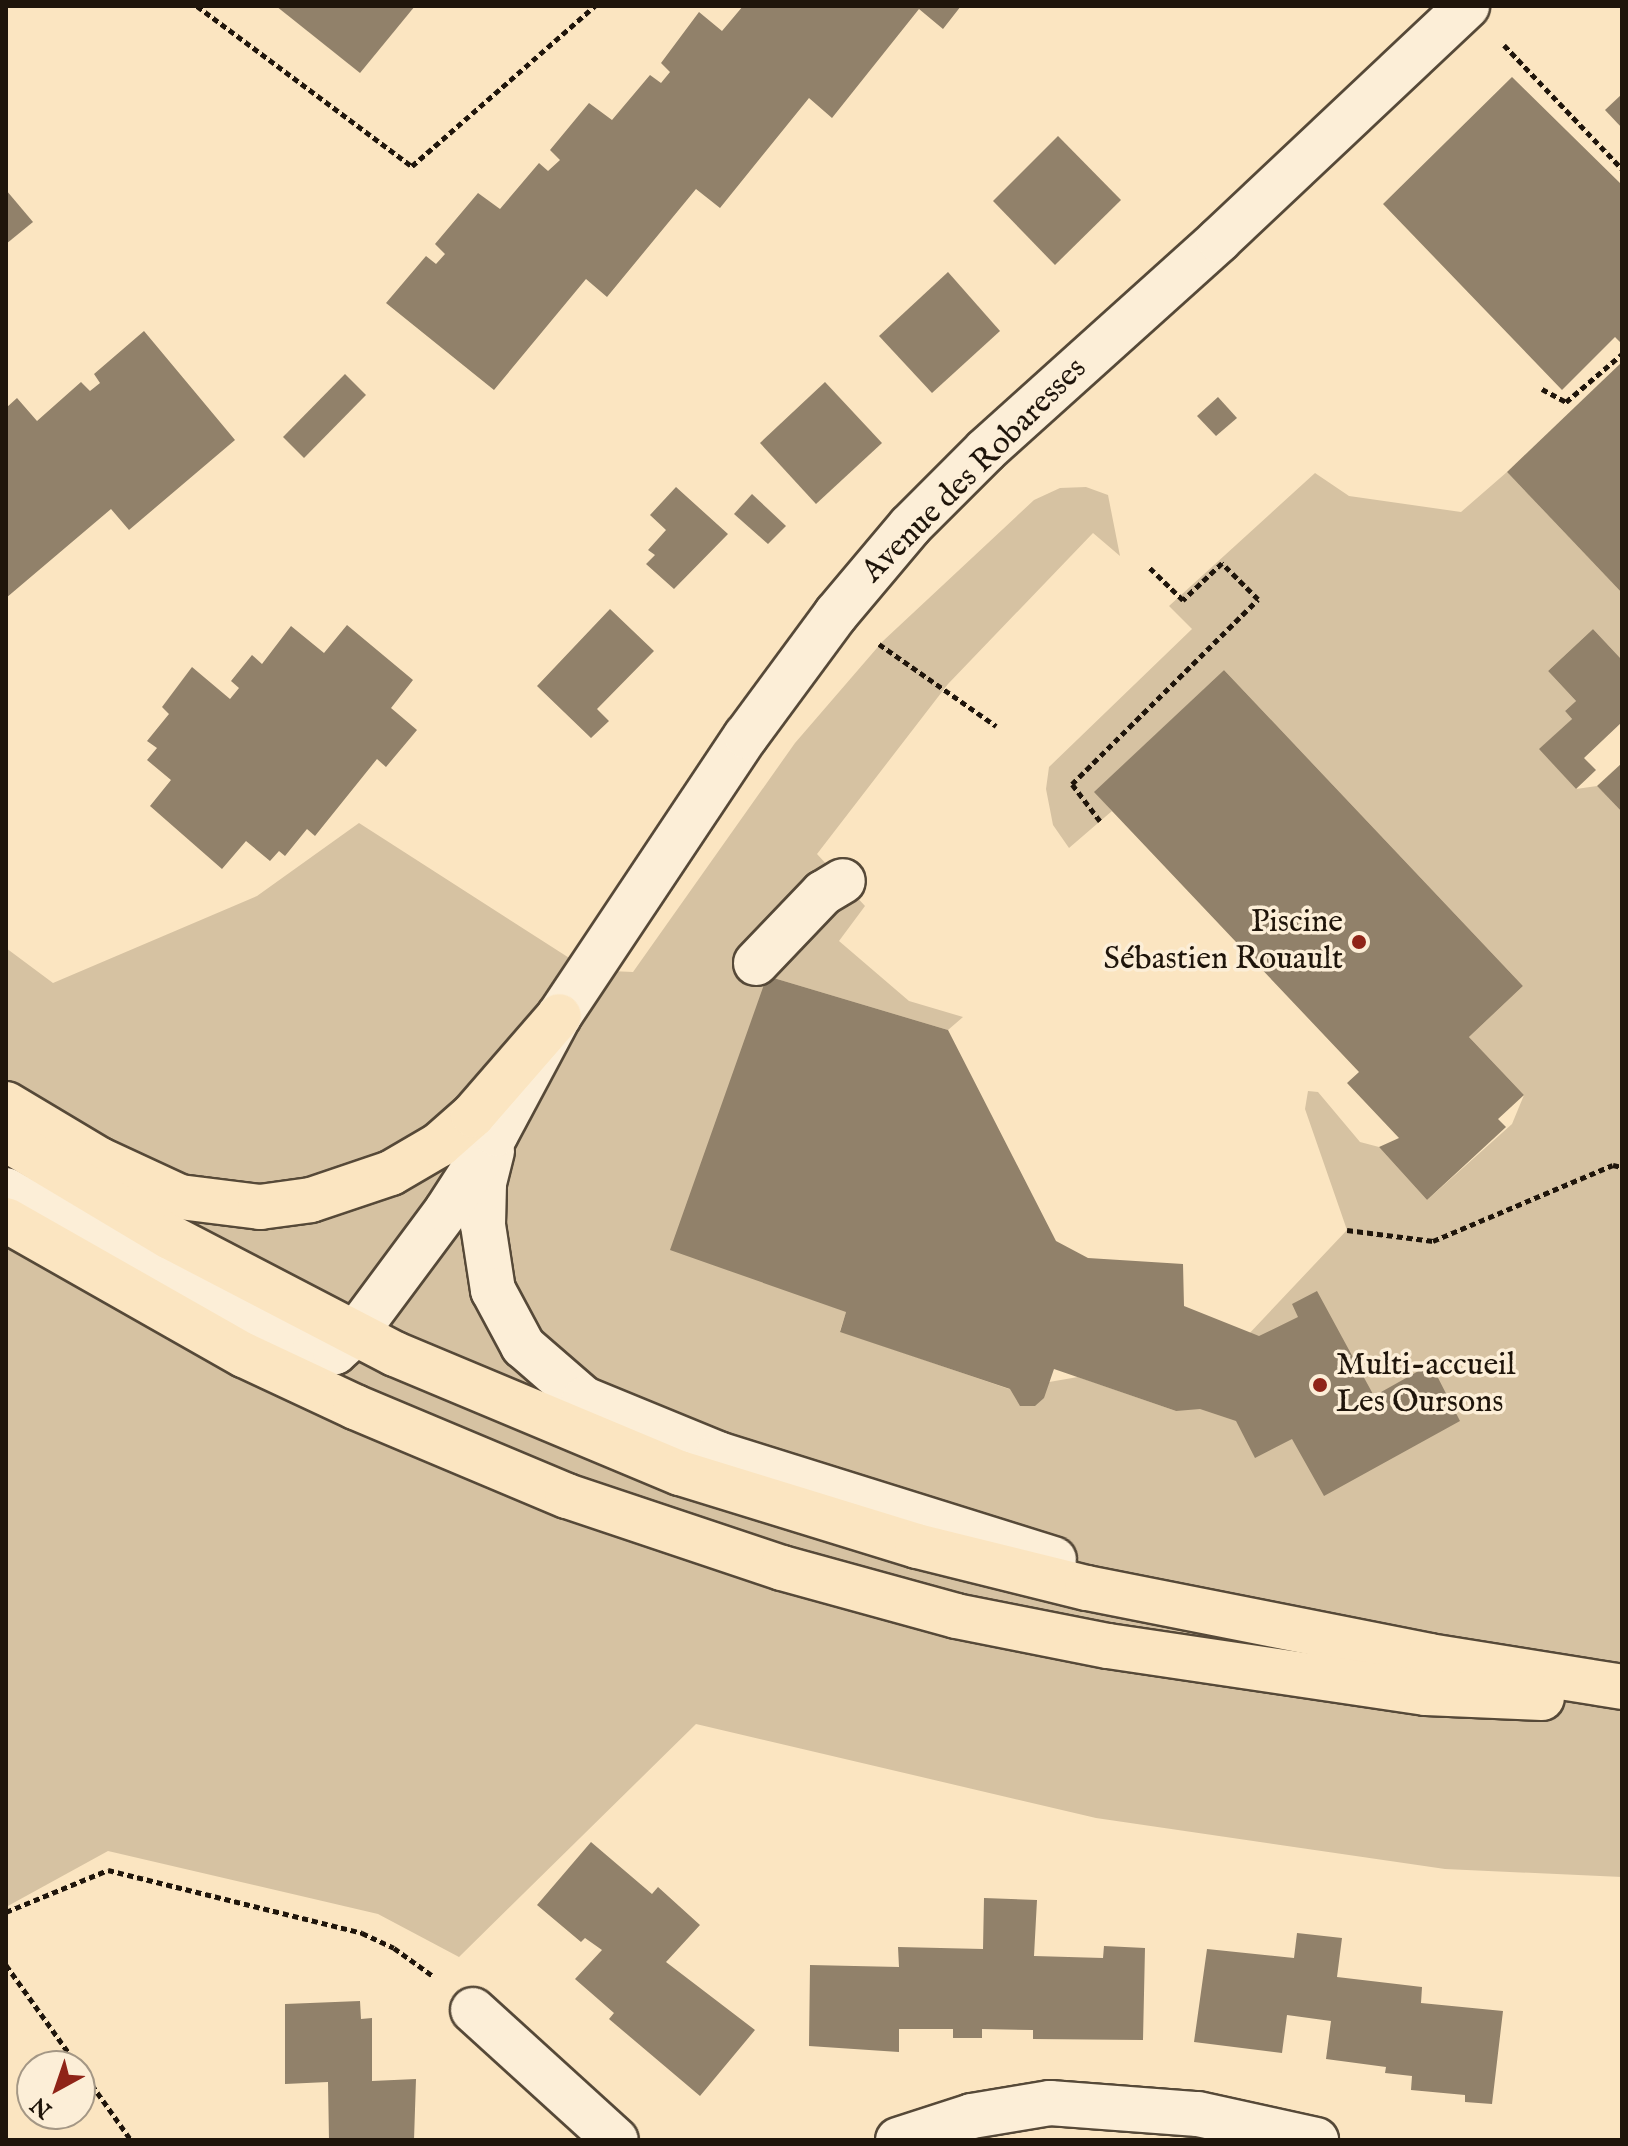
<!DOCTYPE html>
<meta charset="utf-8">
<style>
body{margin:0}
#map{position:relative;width:1628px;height:2146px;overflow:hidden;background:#fbe5c1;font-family:"IM FELL English",serif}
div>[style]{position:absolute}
.green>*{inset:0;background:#d6c2a2}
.building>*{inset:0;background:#91816a}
.path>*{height:5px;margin-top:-2.5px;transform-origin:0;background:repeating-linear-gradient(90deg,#1f150b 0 6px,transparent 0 10px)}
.roads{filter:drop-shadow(2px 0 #564938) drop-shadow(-2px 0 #564938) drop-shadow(0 2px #564938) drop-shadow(0 -2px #564938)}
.minor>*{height:44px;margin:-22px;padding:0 22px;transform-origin:22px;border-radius:22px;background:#fceed7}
.major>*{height:44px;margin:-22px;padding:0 22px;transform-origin:22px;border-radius:22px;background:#fbe5c1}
.dots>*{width:22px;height:22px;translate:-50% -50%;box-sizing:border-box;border:4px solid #fceed7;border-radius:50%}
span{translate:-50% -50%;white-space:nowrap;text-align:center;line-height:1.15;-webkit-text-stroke:7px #fceed7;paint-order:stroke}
.street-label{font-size:32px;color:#1f150b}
.poi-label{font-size:32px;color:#1f150b}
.right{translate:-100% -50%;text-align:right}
.left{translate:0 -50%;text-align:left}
.frame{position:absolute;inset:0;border:8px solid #1f150b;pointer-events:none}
.north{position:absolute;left:16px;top:2050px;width:80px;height:80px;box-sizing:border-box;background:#fceed7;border:2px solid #a49785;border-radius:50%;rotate:220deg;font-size:22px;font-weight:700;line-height:32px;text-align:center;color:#1f150b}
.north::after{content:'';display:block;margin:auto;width:28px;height:36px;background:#8f2418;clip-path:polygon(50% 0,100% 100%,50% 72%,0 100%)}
</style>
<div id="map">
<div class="green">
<div style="clip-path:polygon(1507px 472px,1622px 593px,1622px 660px,1593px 629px,1548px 671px,1576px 701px,1565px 711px,1572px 719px,1540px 749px,1576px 789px,1597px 786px,1622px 812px,1622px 1877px,1445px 1869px,1096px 1818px,696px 1724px,459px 1957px,378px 1914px,108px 1851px,6px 1907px,6px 948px,53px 983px,257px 896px,359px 823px,588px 970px,633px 972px,795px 743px,883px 641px,1034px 500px,1060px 488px,1086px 487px,1108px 495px,1120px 556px,1093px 533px,948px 684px,817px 854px,865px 906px,839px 941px,909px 1001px,963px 1017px,948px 1030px,767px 976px,846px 1312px,840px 1331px,1009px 1389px,1078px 1377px,1176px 1411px,1347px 1230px,1305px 1109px,1308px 1091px,1318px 1092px,1360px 1142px,1379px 1147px,1427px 1200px,1512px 1124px,1524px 1095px,1469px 1037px,1523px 986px,1224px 670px,1095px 792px,1112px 811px,1069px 848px,1053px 825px,1046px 789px,1049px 767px,1192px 629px,1169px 606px,1315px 473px,1349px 496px,1461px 512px)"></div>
</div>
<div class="building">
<div style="clip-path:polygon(276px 6px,415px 6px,360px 73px)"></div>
<div style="clip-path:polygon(743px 6px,961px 6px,943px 29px,919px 9px,832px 118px,809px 98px,720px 208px,696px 189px,607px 297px,586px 279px,494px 390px,386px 303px,426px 256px,436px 264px,445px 254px,435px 244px,478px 193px,500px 209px,539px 163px,548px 171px,560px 160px,550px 150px,589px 103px,612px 120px,650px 75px,661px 83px,670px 72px,661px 63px,699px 12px,722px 31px)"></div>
<div style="clip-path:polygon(1512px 77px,1622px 185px,1622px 344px,1615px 337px,1562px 390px,1383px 204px)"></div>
<div style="clip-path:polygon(1622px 94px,1622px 128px,1605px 110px)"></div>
<div style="clip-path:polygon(1058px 136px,1121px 200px,1055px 265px,993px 201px)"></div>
<div style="clip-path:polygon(6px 190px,33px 222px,6px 244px)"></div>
<div style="clip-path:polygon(948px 272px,1000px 331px,932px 393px,879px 336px)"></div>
<div style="clip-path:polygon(144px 331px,235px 440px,129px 530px,111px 509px,6px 598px,6px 408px,17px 398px,37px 421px,81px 382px,90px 391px,100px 383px,94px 374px)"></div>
<div style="clip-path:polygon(1622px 362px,1622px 593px,1507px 472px)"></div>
<div style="clip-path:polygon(345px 374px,366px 395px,304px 458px,283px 437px)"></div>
<div style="clip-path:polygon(825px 382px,882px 443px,816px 504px,760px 443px)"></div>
<div style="clip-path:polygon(1218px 397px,1237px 418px,1216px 436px,1197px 416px)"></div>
<div style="clip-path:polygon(676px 487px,728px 534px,674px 589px,646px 564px,655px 555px,648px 550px,666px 530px,650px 515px)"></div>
<div style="clip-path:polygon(752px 494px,786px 526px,768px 544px,734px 514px)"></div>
<div style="clip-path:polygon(610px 609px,654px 651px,597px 709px,609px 721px,591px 738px,537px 686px)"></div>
<div style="clip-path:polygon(347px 625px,413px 680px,391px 708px,417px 730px,386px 767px,377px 759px,315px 836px,307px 829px,285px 856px,279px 851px,270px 861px,246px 841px,222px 869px,150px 806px,171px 780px,147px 760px,157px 748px,147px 741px,169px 714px,162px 707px,192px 667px,230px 699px,239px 688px,231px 681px,252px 655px,262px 664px,291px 626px,324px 653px)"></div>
<div style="clip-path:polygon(1593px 629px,1622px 660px,1622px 722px,1584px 758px,1596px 770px,1576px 789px,1539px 749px,1572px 719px,1565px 711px,1576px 701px,1548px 671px)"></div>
<div style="clip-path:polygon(1224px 670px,1523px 986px,1469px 1037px,1524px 1095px,1498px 1119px,1506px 1127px,1427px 1200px,1379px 1147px,1399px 1138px,1347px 1083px,1359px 1072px,1094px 792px)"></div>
<div style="clip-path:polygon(1622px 763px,1622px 812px,1597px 786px)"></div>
<div style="clip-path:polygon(767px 976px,948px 1030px,1056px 1241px,1088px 1258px,1183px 1264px,1184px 1306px,1259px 1336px,1298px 1317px,1292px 1304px,1317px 1291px,1374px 1396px,1431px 1364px,1460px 1421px,1324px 1496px,1292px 1439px,1255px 1458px,1236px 1421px,1200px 1409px,1176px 1411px,1054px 1369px,1044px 1398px,1035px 1406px,1020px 1406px,1010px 1389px,840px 1332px,846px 1312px,670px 1250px)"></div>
<div style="clip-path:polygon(591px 1842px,652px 1894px,658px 1887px,700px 1925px,666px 1962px,755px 2030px,700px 2096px,609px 2019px,614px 2013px,575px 1979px,602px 1950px,585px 1938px,581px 1942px,537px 1905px)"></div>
<div style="clip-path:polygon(984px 1898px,1037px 1900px,1034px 1956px,1103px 1958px,1104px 1946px,1145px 1948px,1143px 2040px,1033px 2039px,1033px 2030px,982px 2029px,982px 2038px,953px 2038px,953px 2029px,899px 2029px,899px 2052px,809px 2046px,810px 1965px,899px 1967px,898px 1947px,983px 1949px)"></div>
<div style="clip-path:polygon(1297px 1933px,1342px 1938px,1337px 1977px,1422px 1987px,1421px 2003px,1503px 2011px,1492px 2104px,1465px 2102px,1465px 2095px,1411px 2090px,1412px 2076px,1385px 2073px,1386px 2067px,1326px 2059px,1331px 2021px,1287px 2015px,1282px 2053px,1194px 2042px,1207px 1949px,1294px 1958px)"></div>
<div style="clip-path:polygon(360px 2001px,361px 2019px,372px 2018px,372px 2081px,416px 2079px,414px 2140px,329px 2140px,328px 2082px,285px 2084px,285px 2004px)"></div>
</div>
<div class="path">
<div style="left:197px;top:6px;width:268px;rotate:36.7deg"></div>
<div style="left:412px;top:166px;width:243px;rotate:-41.2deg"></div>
<div style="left:1504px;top:45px;width:171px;rotate:46.4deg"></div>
<div style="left:1542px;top:389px;width:27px;rotate:28deg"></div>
<div style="left:1566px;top:402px;width:74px;rotate:-40.6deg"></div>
<div style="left:879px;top:644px;width:143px;rotate:35deg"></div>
<div style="left:1100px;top:821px;width:46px;rotate:-127.1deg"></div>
<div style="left:1072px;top:784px;width:262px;rotate:-44.8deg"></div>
<div style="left:1258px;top:599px;width:51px;rotate:-135deg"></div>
<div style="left:1222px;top:563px;width:54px;rotate:136.5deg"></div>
<div style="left:1183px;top:600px;width:47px;rotate:-135.9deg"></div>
<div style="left:1347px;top:1230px;width:87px;rotate:7.3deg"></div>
<div style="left:1433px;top:1241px;width:195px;rotate:-22.9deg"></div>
<div style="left:1613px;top:1165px;width:9px;rotate:13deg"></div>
<div style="left:6px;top:1912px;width:110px;rotate:-22.4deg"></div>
<div style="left:108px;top:1870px;width:262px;rotate:13.9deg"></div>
<div style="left:362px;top:1933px;width:35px;rotate:25deg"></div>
<div style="left:394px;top:1948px;width:48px;rotate:35.7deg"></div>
<div style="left:6px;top:1965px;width:124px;rotate:54.5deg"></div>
<div style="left:80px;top:2068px;width:88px;rotate:54.7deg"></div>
</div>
<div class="roads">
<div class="minor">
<div style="left:756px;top:963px;width:97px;rotate:-46.3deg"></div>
<div style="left:823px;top:893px;width:23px;rotate:-31deg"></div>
<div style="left:492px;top:1151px;width:34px;rotate:104deg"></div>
<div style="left:484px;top:1184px;width:41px;rotate:91.4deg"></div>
<div style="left:483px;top:1225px;width:66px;rotate:81.3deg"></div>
<div style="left:493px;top:1290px;width:64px;rotate:61.8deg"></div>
<div style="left:523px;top:1346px;width:81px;rotate:41deg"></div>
<div style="left:584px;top:1399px;width:145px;rotate:22.3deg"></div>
<div style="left:718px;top:1454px;width:352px;rotate:17.4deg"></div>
<div style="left:6px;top:1190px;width:271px;rotate:29.4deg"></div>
<div style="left:242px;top:1323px;width:77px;rotate:24.6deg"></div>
<div style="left:312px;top:1355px;width:23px;rotate:-7deg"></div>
<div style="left:335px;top:1352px;width:27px;rotate:-42deg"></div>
<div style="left:355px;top:1334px;width:154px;rotate:-53.4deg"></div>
<div style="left:447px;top:1210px;width:90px;rotate:-57.2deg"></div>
<div style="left:496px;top:1134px;width:134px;rotate:-61.9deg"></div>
<div style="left:559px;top:1016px;width:337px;rotate:-56.3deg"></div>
<div style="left:746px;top:736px;width:152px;rotate:-53.6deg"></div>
<div style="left:836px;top:614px;width:115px;rotate:-49.9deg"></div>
<div style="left:910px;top:526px;width:107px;rotate:-45deg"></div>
<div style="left:986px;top:450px;width:314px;rotate:-42deg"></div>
<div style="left:1219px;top:240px;width:341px;rotate:-43.3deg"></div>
<div style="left:473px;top:2010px;width:193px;rotate:42.3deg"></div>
<div style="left:898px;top:2140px;width:78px;rotate:-18deg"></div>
<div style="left:972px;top:2116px;width:79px;rotate:-9.5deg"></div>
<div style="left:1050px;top:2103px;width:148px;rotate:4.3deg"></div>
<div style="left:1198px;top:2114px;width:121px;rotate:12.4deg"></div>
</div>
<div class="major">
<div style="left:6px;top:1104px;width:109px;rotate:30.8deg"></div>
<div style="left:100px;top:1160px;width:88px;rotate:24.8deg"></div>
<div style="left:180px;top:1197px;width:81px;rotate:7.1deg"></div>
<div style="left:260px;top:1207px;width:51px;rotate:-7.8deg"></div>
<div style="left:311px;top:1200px;width:84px;rotate:-18.6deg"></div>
<div style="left:391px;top:1173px;width:56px;rotate:-30.3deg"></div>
<div style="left:439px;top:1145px;width:45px;rotate:-41.4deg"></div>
<div style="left:473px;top:1115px;width:131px;rotate:-49deg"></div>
<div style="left:6px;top:1139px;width:191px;rotate:30.9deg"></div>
<div style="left:170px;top:1237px;width:254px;rotate:27.5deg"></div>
<div style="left:395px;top:1354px;width:309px;rotate:22.7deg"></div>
<div style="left:680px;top:1473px;width:248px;rotate:17.1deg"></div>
<div style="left:917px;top:1546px;width:175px;rotate:13.9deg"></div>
<div style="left:1087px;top:1588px;width:349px;rotate:11.2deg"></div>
<div style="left:1429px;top:1656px;width:195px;rotate:9.1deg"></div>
<div style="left:6px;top:1220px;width:274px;rotate:29.6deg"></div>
<div style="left:244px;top:1355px;width:123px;rotate:25.1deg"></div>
<div style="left:355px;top:1407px;width:230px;rotate:22.8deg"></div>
<div style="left:567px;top:1496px;width:227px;rotate:18.5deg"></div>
<div style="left:782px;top:1568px;width:180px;rotate:15.4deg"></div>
<div style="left:956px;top:1616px;width:155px;rotate:11.2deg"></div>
<div style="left:1108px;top:1646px;width:321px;rotate:8.4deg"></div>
<div style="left:1426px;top:1693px;width:116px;rotate:2.5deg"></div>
</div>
</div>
<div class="dots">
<div style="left:1359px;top:942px;background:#8f2418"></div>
<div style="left:1320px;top:1385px;background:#8f2418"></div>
</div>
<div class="street-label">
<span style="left:975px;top:471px;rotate:-45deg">Avenue des Robaresses</span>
</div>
<div class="poi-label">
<span class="right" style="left:1343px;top:942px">Piscine<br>Sébastien Rouault</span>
<span class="left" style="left:1336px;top:1385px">Multi-accueil<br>Les Oursons</span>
</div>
<div class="frame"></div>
<div class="north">N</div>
</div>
